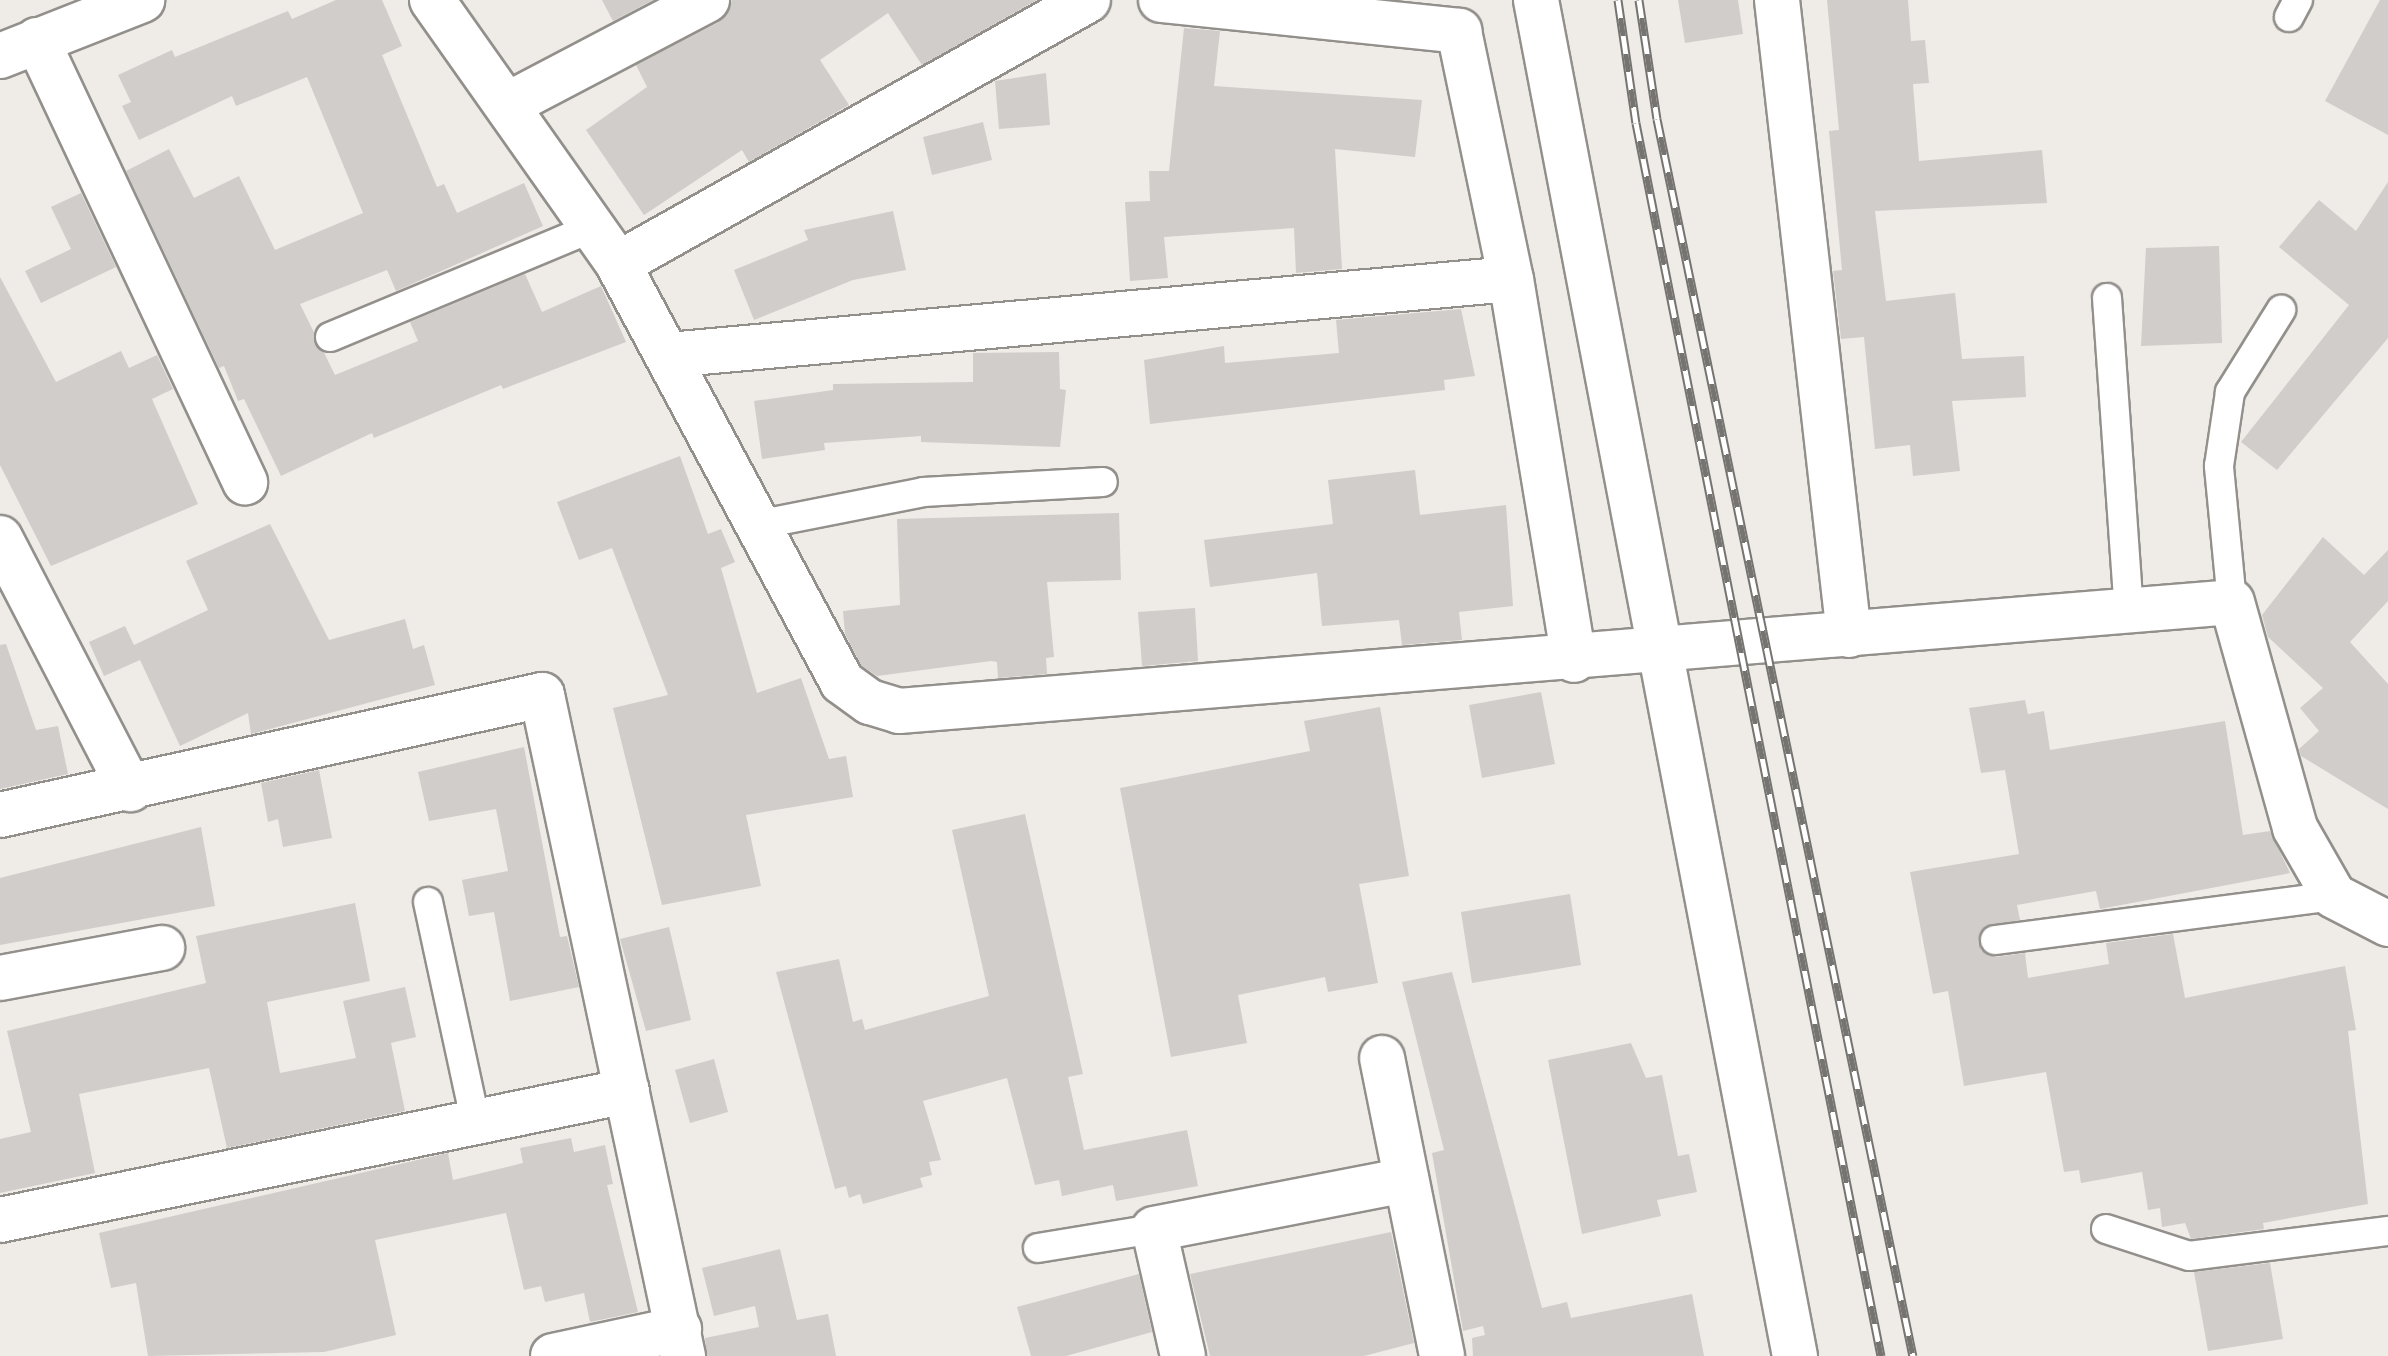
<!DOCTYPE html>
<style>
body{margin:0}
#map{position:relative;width:2388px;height:1356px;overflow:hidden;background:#efebe7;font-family:"Asap Condensed",sans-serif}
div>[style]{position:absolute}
.building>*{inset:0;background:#d1cdca}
.roads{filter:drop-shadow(2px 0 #93908c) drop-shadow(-2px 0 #93908c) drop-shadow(0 2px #93908c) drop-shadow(0 -2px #93908c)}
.lane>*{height:28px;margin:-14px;padding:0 14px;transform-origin:14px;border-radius:14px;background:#fff}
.street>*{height:44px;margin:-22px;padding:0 22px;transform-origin:22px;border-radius:22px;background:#fff}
.rail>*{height:9px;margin-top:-4.5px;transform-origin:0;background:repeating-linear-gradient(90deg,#fff 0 18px,#767471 0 36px);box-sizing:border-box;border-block:2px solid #767471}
span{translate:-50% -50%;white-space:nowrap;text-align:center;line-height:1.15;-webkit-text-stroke:6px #fff;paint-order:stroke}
</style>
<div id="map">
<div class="building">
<div style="clip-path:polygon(336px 0,382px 0,402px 46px,382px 55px,437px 187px,444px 184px,457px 213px,524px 183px,543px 226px,396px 291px,387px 270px,300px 304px,335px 375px,418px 341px,410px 322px,525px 274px,542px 312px,601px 286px,626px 342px,503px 389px,501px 385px,374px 438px,372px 433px,281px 476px,244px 399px,238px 401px,224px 366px,219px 368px,126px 171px,169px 149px,194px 198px,239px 176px,275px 250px,363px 213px,307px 77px,236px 106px,232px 96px,139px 140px,122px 106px,131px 102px,118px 75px,172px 50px,175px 57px,288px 11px,292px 19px)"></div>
<div style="clip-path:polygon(602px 0,653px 0,613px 21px)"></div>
<div style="clip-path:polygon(732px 0,1037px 0,922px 65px,888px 13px,820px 60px,849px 105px,749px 162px,742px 150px,644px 215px,586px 130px,647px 87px,636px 65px,719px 22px)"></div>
<div style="clip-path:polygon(1678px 0,1738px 0,1743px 34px,1685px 43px)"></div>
<div style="clip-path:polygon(1827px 0,1908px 0,1911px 41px,1925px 40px,1929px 83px,1913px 84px,1919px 161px,2042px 150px,2047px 203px,1875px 211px,1886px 301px,1955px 293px,1962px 359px,2024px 356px,2026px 397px,1952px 401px,1960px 471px,1913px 476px,1910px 445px,1875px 449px,1864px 337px,1841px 339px,1833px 271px,1842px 270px,1829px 131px,1839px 130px)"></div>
<div style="clip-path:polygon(2380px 0,2388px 0,2388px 135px,2325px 101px)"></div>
<div style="clip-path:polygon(1184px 28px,1220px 31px,1214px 86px,1422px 100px,1415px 157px,1335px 149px,1342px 269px,1296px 273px,1294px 228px,1164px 237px,1168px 278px,1130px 281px,1125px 202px,1150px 201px,1149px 171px,1169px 171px)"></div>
<div style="clip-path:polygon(1046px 73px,1050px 125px,999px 129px,995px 81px)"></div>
<div style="clip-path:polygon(983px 122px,992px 160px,932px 175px,923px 137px)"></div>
<div style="clip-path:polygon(2388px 182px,2388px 338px,2277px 470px,2241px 442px,2349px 305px,2279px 247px,2319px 200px,2356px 231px)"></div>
<div style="clip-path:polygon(81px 193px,116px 267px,41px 303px,25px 271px,71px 249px,51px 207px)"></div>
<div style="clip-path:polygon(893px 211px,906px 270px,853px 280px,754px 320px,734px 270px,808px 240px,804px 230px)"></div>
<div style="clip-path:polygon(2219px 246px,2222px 343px,2141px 346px,2146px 248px)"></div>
<div style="clip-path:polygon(0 277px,56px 382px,121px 351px,129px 368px,157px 355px,173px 389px,152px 399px,198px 504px,51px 566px,0 465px)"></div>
<div style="clip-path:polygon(1461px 309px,1475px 376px,1444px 380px,1445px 390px,1150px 424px,1144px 360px,1224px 346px,1225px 363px,1339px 353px,1336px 320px)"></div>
<div style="clip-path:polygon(1059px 352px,1060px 389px,1066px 390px,1060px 447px,921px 442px,921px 436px,824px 443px,825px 450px,762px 459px,754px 401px,833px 390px,833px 384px,973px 382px,973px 353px)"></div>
<div style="clip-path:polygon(680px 456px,708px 534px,721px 529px,735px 562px,721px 568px,757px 693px,801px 678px,829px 759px,846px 756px,853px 797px,746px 815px,761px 886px,662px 905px,613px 708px,668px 695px,612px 548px,579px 560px,557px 502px)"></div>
<div style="clip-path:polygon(1415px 470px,1420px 515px,1506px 505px,1513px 606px,1459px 612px,1462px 640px,1402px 645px,1399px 620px,1322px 626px,1317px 573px,1210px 587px,1204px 540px,1333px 524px,1328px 480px)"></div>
<div style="clip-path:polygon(1119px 513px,1121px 580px,1047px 582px,1054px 657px,1046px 658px,1047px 674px,998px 678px,997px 662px,991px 661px,877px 676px,861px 665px,845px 634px,843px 611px,900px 605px,897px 519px)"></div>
<div style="clip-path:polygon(270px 524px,329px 640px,405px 619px,413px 649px,424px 645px,435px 685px,251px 734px,248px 713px,180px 746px,140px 660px,104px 676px,89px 642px,125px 626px,134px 645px,208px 610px,186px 561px)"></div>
<div style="clip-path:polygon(2323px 537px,2364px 575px,2388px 550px,2388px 601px,2350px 642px,2388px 684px,2388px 809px,2301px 756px,2299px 749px,2319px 731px,2300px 708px,2323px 688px,2268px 637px,2262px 615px)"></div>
<div style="clip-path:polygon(1195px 608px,1198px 661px,1142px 666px,1138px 612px)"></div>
<div style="clip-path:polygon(6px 644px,36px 730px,58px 726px,68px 774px,0 789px,0 645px)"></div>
<div style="clip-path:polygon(1541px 692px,1555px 764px,1482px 778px,1469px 705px)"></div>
<div style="clip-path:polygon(2025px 700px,2028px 714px,2044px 711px,2050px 750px,2225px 721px,2243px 835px,2270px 831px,2290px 873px,2100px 909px,2096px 891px,2017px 905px,2020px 920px,1984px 927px,1981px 950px,1996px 957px,2025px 953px,2028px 978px,2109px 964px,2106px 943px,2173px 934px,2185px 998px,2345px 966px,2356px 1030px,2348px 1031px,2368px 1204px,2263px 1223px,2264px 1229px,2191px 1239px,2185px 1223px,2162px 1227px,2160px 1208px,2148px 1210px,2142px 1172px,2081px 1183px,2079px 1170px,2064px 1172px,2046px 1072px,1964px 1086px,1948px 991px,1933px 994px,1910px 872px,2019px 854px,2005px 770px,1981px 773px,1969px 708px)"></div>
<div style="clip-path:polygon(1380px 707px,1409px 876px,1359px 884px,1378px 983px,1328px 992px,1325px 977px,1238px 995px,1247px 1043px,1171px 1057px,1120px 788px,1310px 751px,1304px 721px)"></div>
<div style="clip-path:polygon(524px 747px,560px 937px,567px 936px,579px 987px,510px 1001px,494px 912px,469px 916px,462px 880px,508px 871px,496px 809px,429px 821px,418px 772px)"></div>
<div style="clip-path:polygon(319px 770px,332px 838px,283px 847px,278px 819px,268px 822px,261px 783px)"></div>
<div style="clip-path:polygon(1025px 814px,1083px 1074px,1068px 1077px,1084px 1150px,1187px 1130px,1198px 1186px,1116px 1201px,1113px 1185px,1062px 1196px,1059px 1180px,1035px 1185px,1007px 1078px,923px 1101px,941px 1160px,929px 1162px,932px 1175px,920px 1178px,923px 1187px,863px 1204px,860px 1194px,849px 1198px,846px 1186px,835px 1189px,776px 972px,839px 959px,853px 1022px,862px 1019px,865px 1030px,989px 996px,952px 830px)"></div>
<div style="clip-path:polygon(201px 827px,215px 906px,0 945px,0 878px)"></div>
<div style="clip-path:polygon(1570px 894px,1581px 965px,1472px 983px,1461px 912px)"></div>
<div style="clip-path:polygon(355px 903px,370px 981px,267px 1002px,280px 1073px,356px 1058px,343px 1001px,405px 987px,416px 1037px,391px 1043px,405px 1111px,227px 1148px,209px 1068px,79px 1094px,95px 1173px,0 1193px,0 1139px,31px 1132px,7px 1031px,206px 983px,196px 936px)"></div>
<div style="clip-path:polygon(669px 927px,691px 1020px,646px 1031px,620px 939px)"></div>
<div style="clip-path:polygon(1452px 972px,1542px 1308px,1567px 1302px,1571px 1318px,1692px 1294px,1704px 1356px,1473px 1356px,1472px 1338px,1485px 1335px,1483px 1326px,1463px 1331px,1432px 1153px,1444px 1150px,1402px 982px)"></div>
<div style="clip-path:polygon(1631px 1043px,1646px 1078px,1662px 1075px,1678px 1156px,1689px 1154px,1697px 1192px,1657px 1200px,1661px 1216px,1582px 1234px,1548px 1060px)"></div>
<div style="clip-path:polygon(714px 1059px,728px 1112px,690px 1123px,675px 1070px)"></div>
<div style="clip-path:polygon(571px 1138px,574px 1152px,605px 1145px,613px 1184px,607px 1185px,638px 1312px,590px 1322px,584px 1293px,545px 1302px,541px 1286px,524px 1290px,506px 1213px,375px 1240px,396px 1335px,324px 1352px,148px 1356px,136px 1283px,111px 1288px,99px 1233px,448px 1153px,453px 1180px,523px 1163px,520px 1148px)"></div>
<div style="clip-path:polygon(1391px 1232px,1414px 1343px,1364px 1356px,1210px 1356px,1190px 1274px)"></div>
<div style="clip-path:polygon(780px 1249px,797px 1320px,828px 1314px,836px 1356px,707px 1356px,705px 1338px,759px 1327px,755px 1306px,714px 1316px,702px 1268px)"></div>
<div style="clip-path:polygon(2270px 1263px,2283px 1339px,2208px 1351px,2194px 1272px)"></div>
<div style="clip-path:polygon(1139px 1274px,1152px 1332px,1066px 1356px,1031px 1356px,1017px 1307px)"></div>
</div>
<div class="roads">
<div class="lane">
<div style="left:2289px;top:17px;width:19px;rotate:-62deg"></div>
<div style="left:2107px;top:298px;width:312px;rotate:86deg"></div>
<div style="left:330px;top:337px;width:282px;rotate:-22.6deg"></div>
<div style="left:762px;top:524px;width:164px;rotate:-11.2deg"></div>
<div style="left:923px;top:492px;width:180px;rotate:-3.2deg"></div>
<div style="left:2232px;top:602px;width:137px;rotate:-95.5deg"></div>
<div style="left:2219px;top:466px;width:75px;rotate:-81.5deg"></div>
<div style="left:2230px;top:392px;width:97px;rotate:-58.1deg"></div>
<div style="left:428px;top:902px;width:223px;rotate:77.8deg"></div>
<div style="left:1995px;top:940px;width:342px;rotate:-7.4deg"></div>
<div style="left:2106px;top:1229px;width:87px;rotate:18deg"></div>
<div style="left:2189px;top:1256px;width:201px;rotate:-7.2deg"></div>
<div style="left:1038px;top:1248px;width:118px;rotate:-9.3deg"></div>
</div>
<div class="street">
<div style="left:432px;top:0;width:323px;rotate:54.8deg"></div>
<div style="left:618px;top:264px;width:474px;rotate:61.8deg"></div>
<div style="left:842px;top:682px;width:34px;rotate:36deg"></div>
<div style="left:870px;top:702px;width:30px;rotate:17deg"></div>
<div style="left:899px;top:711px;width:1337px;rotate:-4.67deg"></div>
<div style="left:2232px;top:602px;width:235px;rotate:74.4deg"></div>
<div style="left:2295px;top:828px;width:78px;rotate:60.2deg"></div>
<div style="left:2334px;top:896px;width:61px;rotate:27.4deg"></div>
<div style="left:1161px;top:0;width:300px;rotate:5.9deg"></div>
<div style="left:1459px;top:31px;width:253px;rotate:78.2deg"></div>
<div style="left:1511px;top:279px;width:386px;rotate:80.6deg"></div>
<div style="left:1536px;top:0;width:1381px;rotate:79.19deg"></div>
<div style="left:1777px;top:0;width:639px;rotate:83.53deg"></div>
<div style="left:37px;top:40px;width:489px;rotate:64.8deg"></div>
<div style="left:0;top:56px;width:153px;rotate:-21.5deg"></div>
<div style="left:507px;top:105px;width:226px;rotate:-27.7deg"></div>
<div style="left:618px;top:264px;width:539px;rotate:-29.32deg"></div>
<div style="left:668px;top:355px;width:846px;rotate:-5.15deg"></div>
<div style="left:0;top:538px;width:283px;rotate:62.6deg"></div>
<div style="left:0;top:815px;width:555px;rotate:-12.48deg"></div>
<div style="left:542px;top:695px;width:676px;rotate:77.96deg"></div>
<div style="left:0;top:978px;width:165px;rotate:-10.5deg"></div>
<div style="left:1382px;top:1058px;width:304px;rotate:78.6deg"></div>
<div style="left:0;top:1220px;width:640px;rotate:-11.63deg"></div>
<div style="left:553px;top:1356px;width:129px;rotate:-12.1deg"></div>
<div style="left:1183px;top:1356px;width:130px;rotate:-102.9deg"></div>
<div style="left:1154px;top:1229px;width:257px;rotate:-11deg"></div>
</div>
</div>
<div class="rail">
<div style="left:1618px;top:0;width:124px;rotate:81.7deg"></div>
<div style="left:1636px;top:123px;width:1257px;rotate:78.76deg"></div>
<div style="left:1639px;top:0;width:120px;rotate:81.4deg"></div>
<div style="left:1657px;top:119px;width:1263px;rotate:78.31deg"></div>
</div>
</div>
